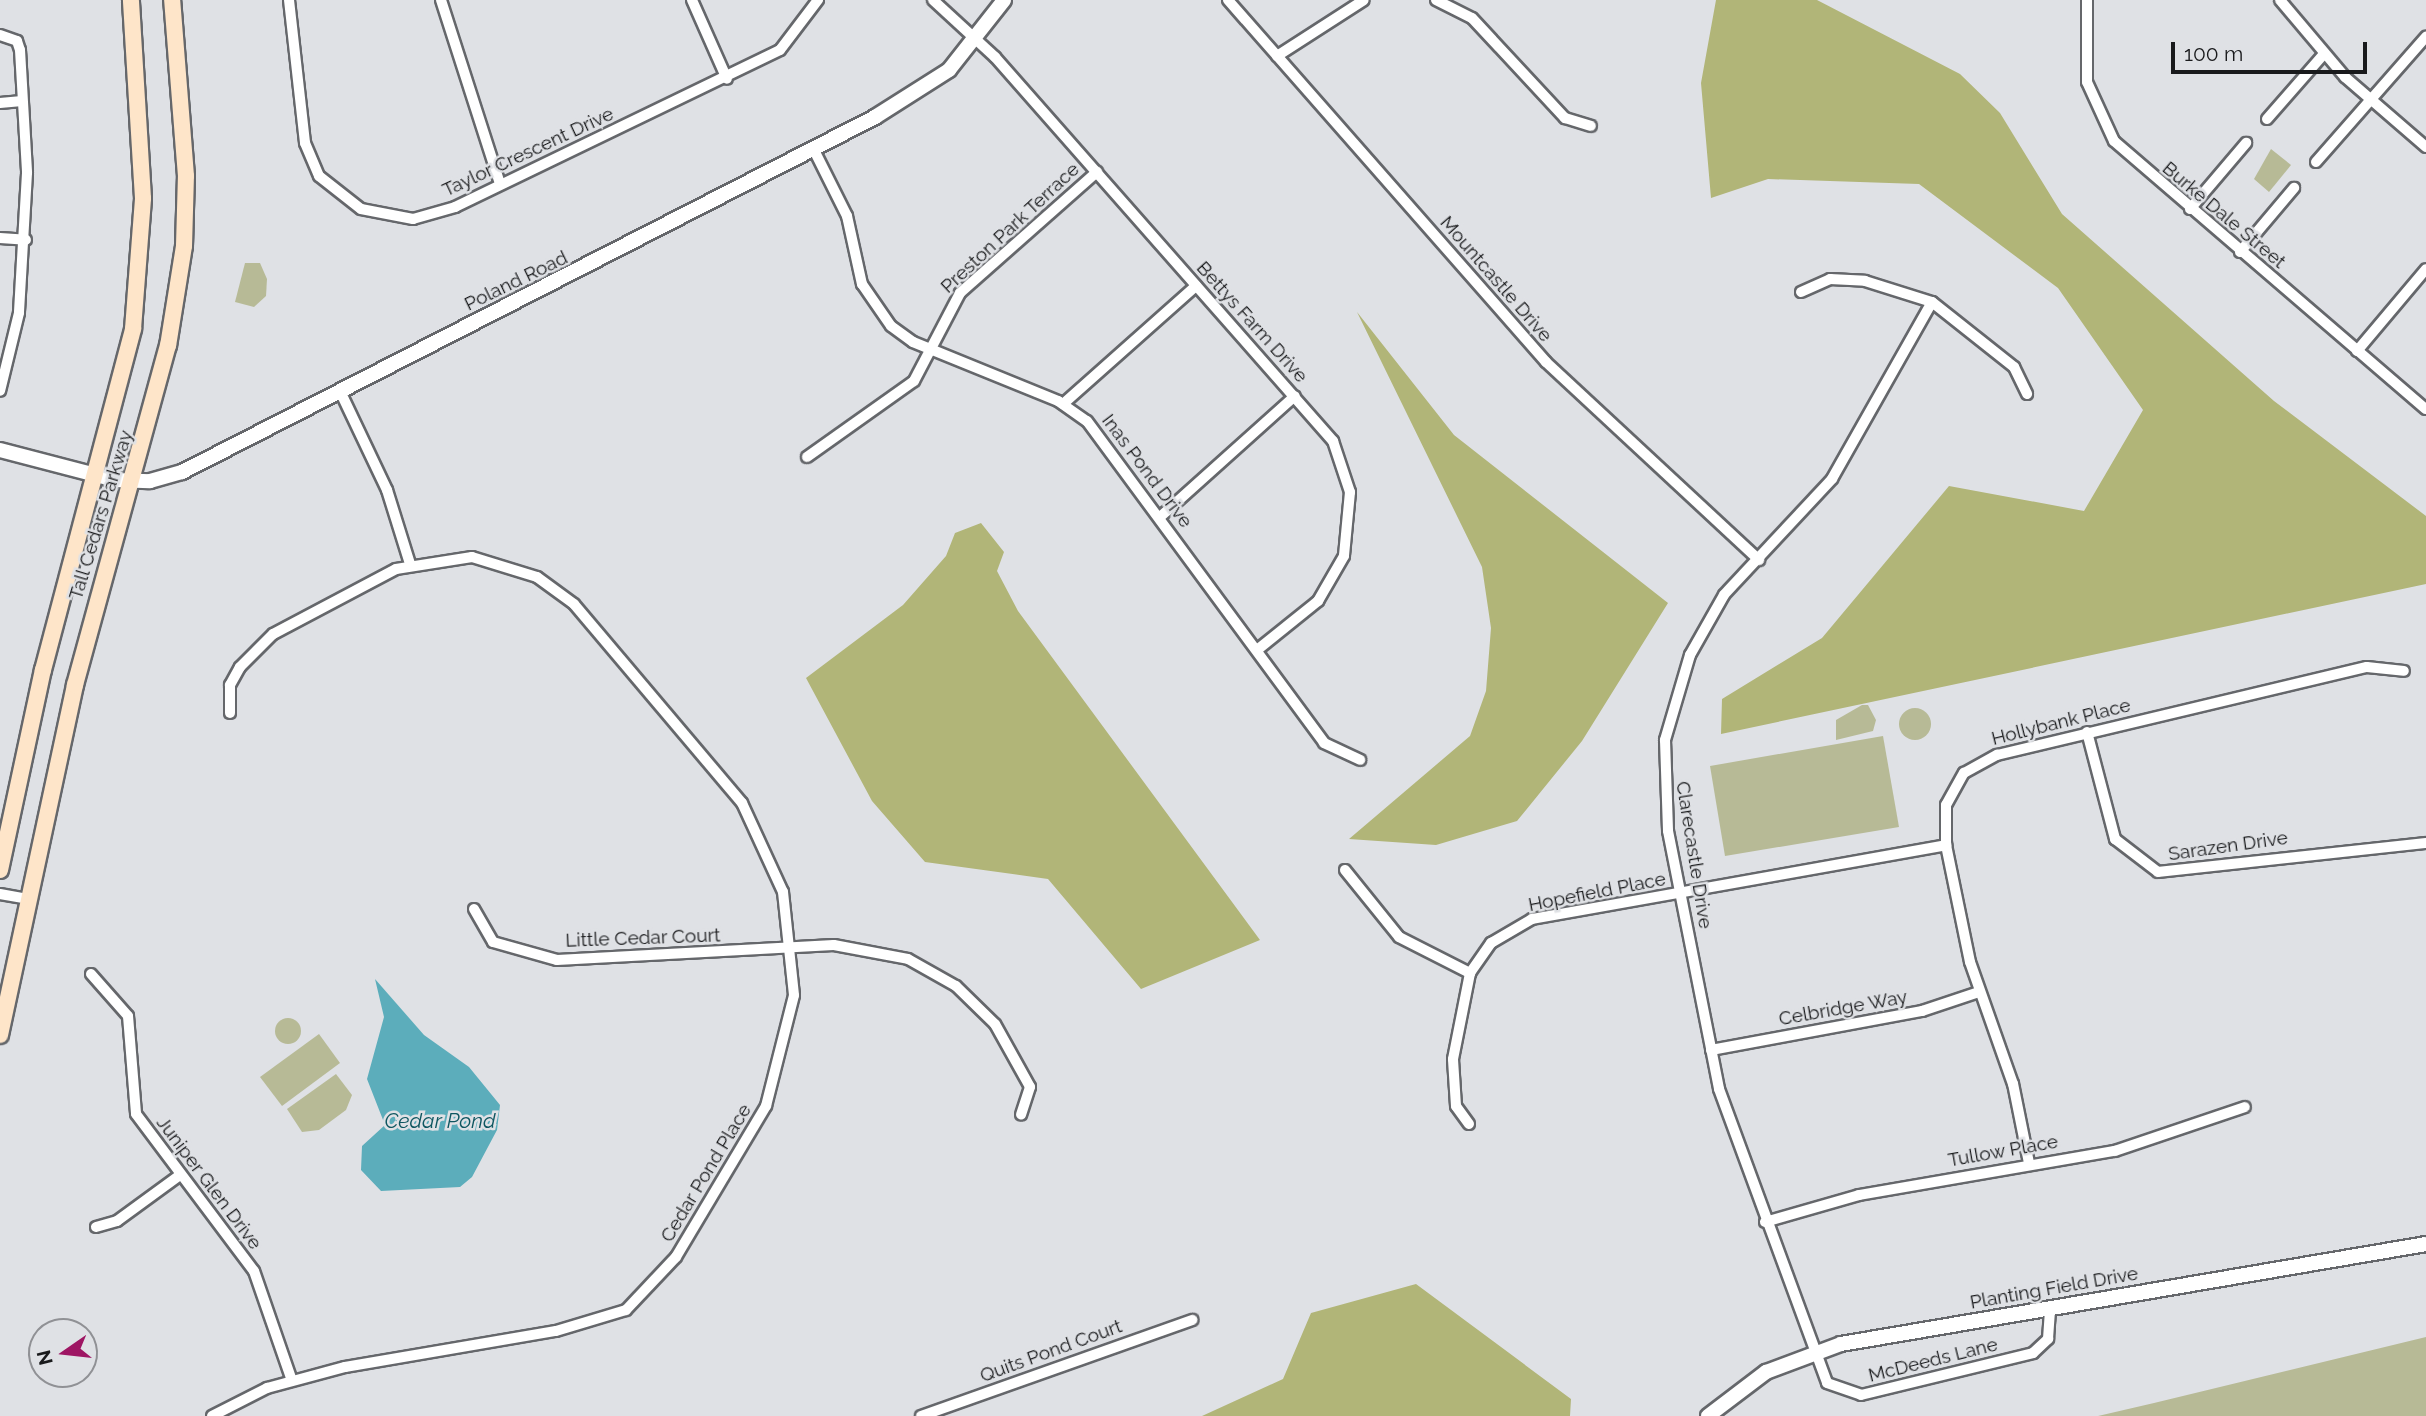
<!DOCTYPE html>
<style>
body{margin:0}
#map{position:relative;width:2426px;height:1416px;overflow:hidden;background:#dfe1e5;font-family:Raleway,sans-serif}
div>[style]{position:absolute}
.green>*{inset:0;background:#b7ba96}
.round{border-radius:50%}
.forest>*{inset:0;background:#b1b578}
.water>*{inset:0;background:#5cadbb}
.roads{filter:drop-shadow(2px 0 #65676b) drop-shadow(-2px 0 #65676b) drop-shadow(0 2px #65676b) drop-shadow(0 -2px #65676b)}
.minor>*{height:10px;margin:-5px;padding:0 5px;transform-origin:5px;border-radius:5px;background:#fff}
.tertiary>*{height:14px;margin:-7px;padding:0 7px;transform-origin:7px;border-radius:7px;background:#fff}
.secondary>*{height:16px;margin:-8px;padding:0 8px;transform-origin:8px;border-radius:8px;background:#fee5c9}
span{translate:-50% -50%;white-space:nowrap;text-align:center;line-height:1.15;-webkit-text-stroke:5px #dfe1e5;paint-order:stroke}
.street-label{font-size:19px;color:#191a1c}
.water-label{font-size:21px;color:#0e5660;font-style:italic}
.north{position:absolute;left:28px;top:1318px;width:70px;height:70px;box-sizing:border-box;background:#dfe1e5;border:2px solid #909195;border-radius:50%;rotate:256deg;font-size:19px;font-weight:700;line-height:28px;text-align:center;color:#191a1c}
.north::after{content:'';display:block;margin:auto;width:24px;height:32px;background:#9e1563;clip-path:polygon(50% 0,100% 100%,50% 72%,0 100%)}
.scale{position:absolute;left:2171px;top:42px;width:196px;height:32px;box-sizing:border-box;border:4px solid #191a1c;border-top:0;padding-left:9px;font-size:21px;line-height:24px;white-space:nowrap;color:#191a1c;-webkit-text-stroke:5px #dfe1e5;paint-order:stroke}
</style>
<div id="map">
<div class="green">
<div style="clip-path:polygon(2271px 149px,2291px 165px,2269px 192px,2254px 179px)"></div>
<div style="clip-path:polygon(245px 263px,260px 263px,267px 279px,266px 296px,254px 307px,235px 302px)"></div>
<div style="clip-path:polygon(1862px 705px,1868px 705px,1876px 720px,1873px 731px,1836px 740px,1836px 720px)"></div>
<div class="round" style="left:1899px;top:708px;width:32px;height:32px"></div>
<div style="clip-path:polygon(1883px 736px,1899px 827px,1725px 856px,1710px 766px)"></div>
<div class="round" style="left:275px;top:1018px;width:26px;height:26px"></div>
<div style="clip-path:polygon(319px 1034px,340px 1063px,282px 1106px,260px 1077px)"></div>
<div style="clip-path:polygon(336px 1074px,352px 1095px,346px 1110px,319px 1130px,302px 1132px,287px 1109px)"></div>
<div style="clip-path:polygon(2426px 1337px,2426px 1416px,2098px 1416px,2154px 1403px)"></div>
</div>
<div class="forest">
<div style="clip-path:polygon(1716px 0,1817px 0,1960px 74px,2000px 113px,2062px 214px,2274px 401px,2426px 516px,2426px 584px,1721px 734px,1722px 699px,1822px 638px,1949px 486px,2084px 511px,2143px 410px,2058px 288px,1919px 184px,1768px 179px,1711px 198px,1701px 83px)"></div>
<div style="clip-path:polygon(1357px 312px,1454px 435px,1668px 603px,1582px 741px,1517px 821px,1436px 845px,1349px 839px,1470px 736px,1486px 691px,1491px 628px,1482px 567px)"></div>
<div style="clip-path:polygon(981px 523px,1004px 552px,997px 571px,1018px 611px,1260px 940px,1141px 989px,1048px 879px,925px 862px,872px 801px,806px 678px,903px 605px,946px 556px,955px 533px)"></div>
<div style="clip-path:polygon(1416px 1284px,1571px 1399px,1570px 1416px,1202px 1416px,1283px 1379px,1311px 1313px)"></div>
</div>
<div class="water">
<div style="clip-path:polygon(375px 979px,424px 1035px,469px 1067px,500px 1105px,497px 1130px,472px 1177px,460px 1187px,381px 1191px,361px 1170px,362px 1146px,385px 1125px,367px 1079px,384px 1017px)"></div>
</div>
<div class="roads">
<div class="minor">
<div style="left:289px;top:0;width:144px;rotate:83.6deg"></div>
<div style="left:305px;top:143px;width:36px;rotate:67deg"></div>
<div style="left:319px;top:176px;width:53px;rotate:38.2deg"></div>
<div style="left:361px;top:209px;width:53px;rotate:10.9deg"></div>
<div style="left:413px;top:219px;width:44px;rotate:-15.9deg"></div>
<div style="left:455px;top:207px;width:361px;rotate:-25.8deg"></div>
<div style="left:780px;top:50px;width:63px;rotate:-52.8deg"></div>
<div style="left:441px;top:0;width:193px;rotate:72.2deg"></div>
<div style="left:692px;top:0;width:86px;rotate:66.1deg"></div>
<div style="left:933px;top:0;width:84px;rotate:42.6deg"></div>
<div style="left:995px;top:57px;width:512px;rotate:48.65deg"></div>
<div style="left:1333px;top:441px;width:54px;rotate:71.6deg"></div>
<div style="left:1350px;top:492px;width:64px;rotate:95.4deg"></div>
<div style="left:1344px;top:556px;width:52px;rotate:120deg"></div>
<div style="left:1318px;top:601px;width:78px;rotate:141.2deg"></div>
<div style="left:1228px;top:0;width:482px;rotate:48.7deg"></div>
<div style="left:1546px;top:362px;width:291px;rotate:42.9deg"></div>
<div style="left:1436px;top:0;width:40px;rotate:26.6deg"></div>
<div style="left:1472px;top:18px;width:137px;rotate:47.1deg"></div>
<div style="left:1565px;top:118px;width:27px;rotate:17deg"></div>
<div style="left:2087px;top:0;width:82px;rotate:90deg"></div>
<div style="left:2087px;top:82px;width:65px;rotate:65.4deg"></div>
<div style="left:2114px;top:141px;width:411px;rotate:40.7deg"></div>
<div style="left:2280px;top:0;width:101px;rotate:49.8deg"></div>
<div style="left:2345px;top:77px;width:107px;rotate:40.8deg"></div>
<div style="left:0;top:35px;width:18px;rotate:19deg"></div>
<div style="left:17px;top:41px;width:9px;rotate:72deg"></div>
<div style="left:20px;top:50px;width:123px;rotate:86.7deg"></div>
<div style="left:27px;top:173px;width:140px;rotate:93.3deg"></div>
<div style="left:19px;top:313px;width:80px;rotate:103.7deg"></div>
<div style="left:1277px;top:56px;width:103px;rotate:-32.8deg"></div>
<div style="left:0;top:103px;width:22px;rotate:-5deg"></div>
<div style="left:2267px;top:119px;width:85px;rotate:-48.8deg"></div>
<div style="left:814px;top:150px;width:74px;rotate:63.4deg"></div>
<div style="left:847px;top:216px;width:70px;rotate:77.6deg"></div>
<div style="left:862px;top:284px;width:51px;rotate:55.4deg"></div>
<div style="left:891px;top:326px;width:27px;rotate:36deg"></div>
<div style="left:913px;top:342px;width:157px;rotate:22.1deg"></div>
<div style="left:1058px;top:401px;width:35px;rotate:35deg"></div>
<div style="left:1087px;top:421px;width:400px;rotate:53.6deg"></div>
<div style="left:1324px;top:743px;width:40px;rotate:25deg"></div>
<div style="left:2316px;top:162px;width:167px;rotate:-48.7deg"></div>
<div style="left:2190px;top:209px;width:87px;rotate:-49.7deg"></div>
<div style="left:0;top:238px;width:26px;rotate:4deg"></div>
<div style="left:2240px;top:252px;width:84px;rotate:-49.8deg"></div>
<div style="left:1801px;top:292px;width:32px;rotate:-24deg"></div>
<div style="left:1830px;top:279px;width:35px;rotate:3deg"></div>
<div style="left:1865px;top:281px;width:70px;rotate:17.4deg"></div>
<div style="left:1932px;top:302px;width:105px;rotate:38.4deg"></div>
<div style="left:2014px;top:367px;width:30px;rotate:64deg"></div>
<div style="left:1932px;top:302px;width:203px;rotate:119.5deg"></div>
<div style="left:1832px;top:479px;width:158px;rotate:133deg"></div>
<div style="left:1724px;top:595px;width:69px;rotate:119.5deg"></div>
<div style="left:1690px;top:655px;width:89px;rotate:106.4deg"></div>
<div style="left:1665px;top:740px;width:91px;rotate:88.1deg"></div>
<div style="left:1668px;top:831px;width:263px;rotate:78.8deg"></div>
<div style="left:1719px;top:1089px;width:313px;rotate:69.8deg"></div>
<div style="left:1827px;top:1383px;width:36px;rotate:19deg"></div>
<div style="left:1861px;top:1395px;width:177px;rotate:-13.7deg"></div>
<div style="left:2033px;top:1353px;width:21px;rotate:-43deg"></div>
<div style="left:2048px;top:1339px;width:31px;rotate:-86deg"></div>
<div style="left:2357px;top:351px;width:107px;rotate:-49.9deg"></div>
<div style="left:340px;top:391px;width:110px;rotate:64.6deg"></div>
<div style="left:387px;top:490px;width:77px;rotate:72.7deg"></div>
<div style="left:1063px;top:404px;width:178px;rotate:-41.6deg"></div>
<div style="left:807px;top:457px;width:131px;rotate:-35.4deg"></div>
<div style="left:914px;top:381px;width:99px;rotate:-62.4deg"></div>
<div style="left:960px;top:293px;width:183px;rotate:-41.5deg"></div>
<div style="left:1160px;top:517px;width:181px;rotate:-41.9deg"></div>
<div style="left:2087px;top:732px;width:111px;rotate:75.3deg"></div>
<div style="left:2115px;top:839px;width:54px;rotate:37.5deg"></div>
<div style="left:2158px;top:872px;width:270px;rotate:-6.2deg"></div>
<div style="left:1345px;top:870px;width:86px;rotate:51.1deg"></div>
<div style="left:1399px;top:937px;width:80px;rotate:26.9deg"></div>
<div style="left:0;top:894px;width:28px;rotate:10deg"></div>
<div style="left:474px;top:909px;width:38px;rotate:60deg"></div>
<div style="left:493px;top:942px;width:66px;rotate:15.7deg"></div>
<div style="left:557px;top:960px;width:277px;rotate:-3.1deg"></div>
<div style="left:834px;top:945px;width:75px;rotate:10.7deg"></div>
<div style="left:908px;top:959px;width:55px;rotate:29.4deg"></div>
<div style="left:956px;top:986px;width:54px;rotate:44.3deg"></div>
<div style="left:995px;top:1024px;width:72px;rotate:60.9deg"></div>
<div style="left:1030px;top:1087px;width:29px;rotate:108deg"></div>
<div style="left:91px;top:974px;width:56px;rotate:48.6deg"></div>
<div style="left:128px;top:1016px;width:98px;rotate:85.3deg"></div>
<div style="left:136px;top:1114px;width:196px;rotate:53.1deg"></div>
<div style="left:254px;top:1271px;width:116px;rotate:70.9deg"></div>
<div style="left:1711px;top:1050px;width:215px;rotate:-10.5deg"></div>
<div style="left:1922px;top:1011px;width:60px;rotate:-18.4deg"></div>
<div style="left:1469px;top:1124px;width:22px;rotate:-126deg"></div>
<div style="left:1456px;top:1106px;width:47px;rotate:-93.7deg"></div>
<div style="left:1453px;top:1059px;width:88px;rotate:-78.8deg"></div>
<div style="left:1470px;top:973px;width:37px;rotate:-55deg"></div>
<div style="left:1491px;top:943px;width:48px;rotate:-30.3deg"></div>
<div style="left:1532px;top:919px;width:421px;rotate:-10.1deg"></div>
<div style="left:2029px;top:1163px;width:81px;rotate:-101.4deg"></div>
<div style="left:2013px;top:1084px;width:129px;rotate:-109.4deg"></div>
<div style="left:1970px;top:962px;width:119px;rotate:-101.6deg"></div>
<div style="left:1946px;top:845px;width:40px;rotate:-90deg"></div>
<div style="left:1946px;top:805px;width:37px;rotate:-61deg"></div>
<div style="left:1964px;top:773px;width:38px;rotate:-29deg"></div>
<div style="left:1997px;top:755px;width:380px;rotate:-13.4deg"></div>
<div style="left:2367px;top:667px;width:37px;rotate:6deg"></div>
<div style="left:1765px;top:1222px;width:98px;rotate:-16deg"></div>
<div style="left:1859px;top:1195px;width:260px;rotate:-9.8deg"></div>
<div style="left:2115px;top:1151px;width:137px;rotate:-18.7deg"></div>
<div style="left:96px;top:1227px;width:22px;rotate:-16deg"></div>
<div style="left:117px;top:1221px;width:78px;rotate:-36.1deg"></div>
<div style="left:212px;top:1416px;width:62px;rotate:-27deg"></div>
<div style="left:267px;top:1388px;width:81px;rotate:-15.1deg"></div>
<div style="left:345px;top:1367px;width:214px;rotate:-9.7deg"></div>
<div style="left:556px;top:1331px;width:73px;rotate:-16.7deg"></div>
<div style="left:626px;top:1310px;width:73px;rotate:-46.7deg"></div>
<div style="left:676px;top:1257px;width:176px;rotate:-59.2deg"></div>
<div style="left:766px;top:1106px;width:114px;rotate:-75.8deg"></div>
<div style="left:794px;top:995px;width:104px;rotate:-96.1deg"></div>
<div style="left:783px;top:892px;width:98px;rotate:-114.7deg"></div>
<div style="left:742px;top:803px;width:260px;rotate:-130.2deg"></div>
<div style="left:574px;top:604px;width:46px;rotate:-143.9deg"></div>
<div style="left:537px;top:577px;width:68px;rotate:-162.9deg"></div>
<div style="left:472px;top:557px;width:77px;rotate:171deg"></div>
<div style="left:396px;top:569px;width:139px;rotate:152.1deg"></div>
<div style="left:273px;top:634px;width:47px;rotate:135deg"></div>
<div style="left:240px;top:667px;width:21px;rotate:119deg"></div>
<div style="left:230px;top:685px;width:28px;rotate:90deg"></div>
<div style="left:921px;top:1416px;width:288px;rotate:-19.5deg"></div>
</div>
<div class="tertiary">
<div style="left:0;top:450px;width:119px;rotate:14.6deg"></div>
<div style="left:115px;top:480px;width:35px;rotate:2deg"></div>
<div style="left:150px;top:481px;width:33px;rotate:-16deg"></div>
<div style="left:182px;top:472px;width:779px;rotate:-27.12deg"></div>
<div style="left:875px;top:117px;width:88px;rotate:-32.4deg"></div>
<div style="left:949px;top:70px;width:89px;rotate:-51.8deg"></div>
<div style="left:1708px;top:1416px;width:73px;rotate:-37.2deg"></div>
<div style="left:1766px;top:1372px;width:80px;rotate:-20.5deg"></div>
<div style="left:1841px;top:1344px;width:593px;rotate:-9.7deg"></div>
</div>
<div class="secondary">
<div style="left:0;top:870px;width:205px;rotate:-77.9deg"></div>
<div style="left:43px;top:670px;width:353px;rotate:-75.2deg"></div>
<div style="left:133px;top:329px;width:131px;rotate:-85.6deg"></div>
<div style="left:143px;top:198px;width:198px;rotate:-93.5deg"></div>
<div style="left:0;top:1035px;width:358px;rotate:-77.9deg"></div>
<div style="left:75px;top:685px;width:352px;rotate:-74.7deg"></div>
<div style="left:168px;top:346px;width:101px;rotate:-80.9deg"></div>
<div style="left:184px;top:246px;width:70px;rotate:-88.4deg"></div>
<div style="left:186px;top:176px;width:177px;rotate:-94.5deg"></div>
</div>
</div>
<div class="street-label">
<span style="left:528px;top:152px;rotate:-25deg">Taylor Crescent Drive</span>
<span style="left:2224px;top:215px;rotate:40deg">Burke Dale Street</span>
<span style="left:1010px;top:228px;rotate:-43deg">Preston Park Terrace</span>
<span style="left:1496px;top:279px;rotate:49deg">Mountcastle Drive</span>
<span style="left:516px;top:281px;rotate:-26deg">Poland Road</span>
<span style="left:1252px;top:322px;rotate:48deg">Bettys Farm Drive</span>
<span style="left:1147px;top:471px;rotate:53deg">Inas Pond Drive</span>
<span style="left:101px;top:515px;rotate:-73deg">Tall Cedars Parkway</span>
<span style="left:2061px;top:722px;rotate:-14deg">Hollybank Place</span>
<span style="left:2228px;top:846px;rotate:-8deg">Sarazen Drive</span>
<span style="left:1694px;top:855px;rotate:81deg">Clarecastle Drive</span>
<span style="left:1597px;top:892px;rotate:-11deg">Hopefield Place</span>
<span style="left:643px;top:938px;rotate:-2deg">Little Cedar Court</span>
<span style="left:1843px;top:1008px;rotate:-10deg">Celbridge Way</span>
<span style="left:2003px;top:1151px;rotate:-10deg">Tullow Place</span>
<span style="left:706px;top:1173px;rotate:-59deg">Cedar Pond Place</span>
<span style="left:209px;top:1183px;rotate:53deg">Juniper Glen Drive</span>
<span style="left:2054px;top:1288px;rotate:-10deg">Planting Field Drive</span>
<span style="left:1051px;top:1351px;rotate:-20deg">Quits Pond Court</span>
<span style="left:1933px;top:1360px;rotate:-14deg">McDeeds Lane</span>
</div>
<div class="water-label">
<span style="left:440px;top:1121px">Cedar Pond</span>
</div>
<div class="north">N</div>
<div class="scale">100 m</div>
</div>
